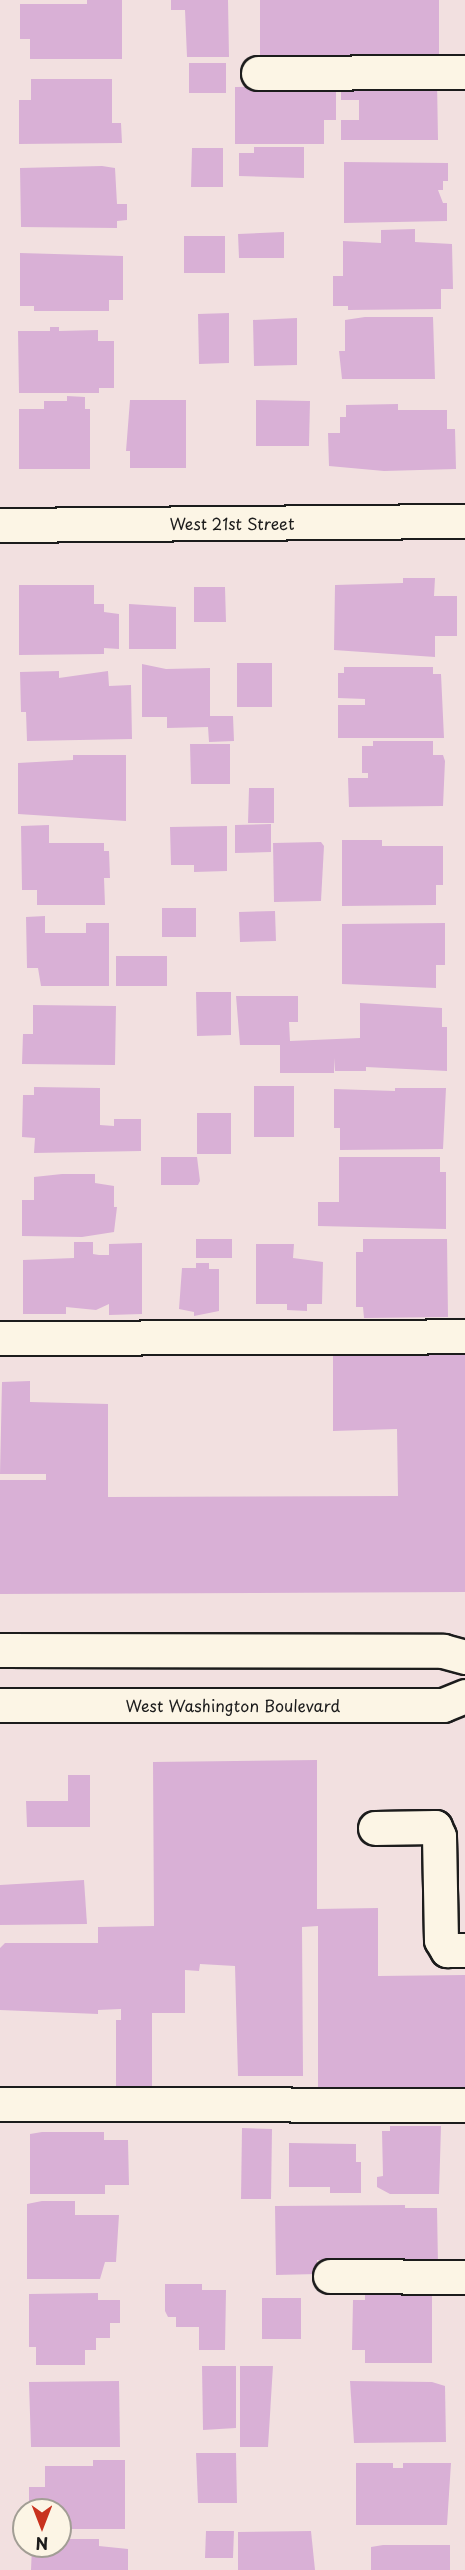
<!DOCTYPE html>
<style>
body{margin:0}
#map{position:relative;width:465px;height:2570px;overflow:hidden;background:#f2e0e0;font-family:"Playpen Sans",sans-serif}
div>[style]{position:absolute}
.building>*{inset:0;background:#d9b0d6}
.roads{filter:drop-shadow(2px 0 #1c1c1c) drop-shadow(-2px 0 #1c1c1c) drop-shadow(0 2px #1c1c1c) drop-shadow(0 -2px #1c1c1c)}
.minor>*{height:33px;margin:-16.5px;padding:0 16.5px;transform-origin:16.5px;border-radius:16.5px;background:#fcf5e5}
.major>*{height:33px;margin:-16.5px;padding:0 16.5px;transform-origin:16.5px;border-radius:16.5px;background:#fcf5e5}
span{translate:-50% -50%;white-space:nowrap;text-align:center;line-height:1.15;-webkit-text-stroke:4.5px #fcf5e5;paint-order:stroke}
.street-label{font-size:16px;color:#1c1c1c}
.north{position:absolute;left:12px;top:2498px;width:60px;height:60px;box-sizing:border-box;background:#fcf5e5;border:2px solid #a29e95;border-radius:50%;rotate:180deg;font-size:16px;font-weight:700;line-height:24px;text-align:center;color:#1c1c1c}
.north::after{content:'';display:block;margin:auto;width:21px;height:27px;background:#c8321e;clip-path:polygon(50% 0,100% 100%,50% 72%,0 100%)}
</style>
<div id="map">
<div class="building">
<div style="clip-path:polygon(87px 0,122px 0,122px 59px,30px 59px,30px 39px,20px 39px,20px 4px,87px 4px)"></div>
<div style="clip-path:polygon(171px 0,228px 0,229px 57px,187px 57px,185px 10px,171px 10px)"></div>
<div style="clip-path:polygon(260px 0,439px 0,439px 57px,260px 58px)"></div>
<div style="clip-path:polygon(189px 63px,226px 63px,226px 93px,189px 93px)"></div>
<div style="clip-path:polygon(31px 79px,112px 79px,112px 123px,121px 123px,122px 143px,19px 144px,19px 100px,31px 100px)"></div>
<div style="clip-path:polygon(341px 81px,437px 81px,438px 140px,341px 140px,341px 120px,359px 120px,359px 100px,341px 100px)"></div>
<div style="clip-path:polygon(324px 86px,336px 88px,336px 120px,324px 120px,324px 144px,235px 144px,235px 87px)"></div>
<div style="clip-path:polygon(254px 147px,304px 147px,304px 178px,239px 176px,239px 153px,254px 153px)"></div>
<div style="clip-path:polygon(192px 148px,223px 148px,223px 187px,191px 187px)"></div>
<div style="clip-path:polygon(344px 162px,448px 163px,448px 181px,443px 181px,443px 190px,438px 190px,443px 203px,447px 203px,447px 221px,344px 223px)"></div>
<div style="clip-path:polygon(102px 166px,115px 168px,117px 204px,127px 204px,127px 220px,117px 221px,117px 228px,21px 227px,20px 168px)"></div>
<div style="clip-path:polygon(415px 229px,415px 242px,452px 244px,453px 289px,441px 289px,441px 309px,348px 310px,348px 306px,333px 306px,333px 276px,343px 276px,343px 241px,381px 243px,381px 230px)"></div>
<div style="clip-path:polygon(284px 232px,284px 258px,239px 258px,238px 234px)"></div>
<div style="clip-path:polygon(184px 236px,225px 236px,225px 273px,184px 273px)"></div>
<div style="clip-path:polygon(20px 253px,123px 256px,123px 300px,109px 300px,109px 311px,34px 311px,34px 306px,20px 306px)"></div>
<div style="clip-path:polygon(229px 313px,229px 363px,199px 364px,198px 314px)"></div>
<div style="clip-path:polygon(365px 317px,433px 317px,435px 379px,342px 379px,339px 351px,345px 351px,345px 320px)"></div>
<div style="clip-path:polygon(297px 318px,297px 365px,254px 366px,253px 320px)"></div>
<div style="clip-path:polygon(50px 327px,59px 327px,59px 331px,98px 330px,98px 341px,114px 341px,114px 388px,99px 388px,99px 393px,19px 393px,18px 331px,50px 331px)"></div>
<div style="clip-path:polygon(67px 396px,85px 397px,85px 409px,90px 409px,90px 469px,19px 469px,19px 409px,44px 409px,44px 401px,67px 401px)"></div>
<div style="clip-path:polygon(130px 400px,186px 400px,186px 468px,130px 468px,130px 451px,126px 451px)"></div>
<div style="clip-path:polygon(256px 400px,310px 401px,309px 446px,256px 446px)"></div>
<div style="clip-path:polygon(398px 404px,398px 410px,447px 410px,447px 429px,455px 429px,456px 469px,384px 471px,329px 466px,328px 433px,340px 433px,340px 417px,346px 417px,346px 405px)"></div>
<div style="clip-path:polygon(403px 578px,435px 578px,434px 596px,457px 596px,457px 636px,435px 636px,435px 657px,334px 650px,335px 585px,403px 583px)"></div>
<div style="clip-path:polygon(19px 585px,94px 585px,94px 604px,104px 604px,104px 612px,119px 614px,119px 649px,104px 648px,104px 654px,19px 655px)"></div>
<div style="clip-path:polygon(194px 587px,225px 587px,226px 622px,194px 622px)"></div>
<div style="clip-path:polygon(129px 604px,176px 607px,176px 649px,129px 649px)"></div>
<div style="clip-path:polygon(237px 663px,272px 663px,272px 707px,237px 707px)"></div>
<div style="clip-path:polygon(142px 664px,166px 669px,210px 668px,210px 716px,233px 716px,234px 741px,209px 742px,208px 727px,167px 728px,167px 717px,142px 717px)"></div>
<div style="clip-path:polygon(344px 667px,433px 667px,433px 674px,441px 674px,444px 738px,338px 738px,338px 705px,365px 705px,365px 699px,338px 698px,338px 673px,344px 673px)"></div>
<div style="clip-path:polygon(59px 671px,59px 678px,108px 671px,109px 686px,131px 685px,132px 739px,27px 741px,26px 712px,21px 712px,20px 672px)"></div>
<div style="clip-path:polygon(373px 741px,433px 741px,433px 755px,443px 755px,445px 761px,443px 806px,349px 807px,348px 778px,368px 778px,368px 773px,362px 773px,362px 746px,373px 746px)"></div>
<div style="clip-path:polygon(190px 744px,230px 744px,230px 784px,191px 784px)"></div>
<div style="clip-path:polygon(73px 755px,126px 755px,126px 821px,18px 814px,18px 763px,73px 760px)"></div>
<div style="clip-path:polygon(249px 788px,274px 788px,274px 823px,248px 823px)"></div>
<div style="clip-path:polygon(271px 824px,271px 852px,235px 853px,235px 825px)"></div>
<div style="clip-path:polygon(49px 825px,49px 843px,104px 843px,104px 851px,109px 851px,110px 878px,104px 878px,105px 905px,37px 905px,37px 890px,22px 890px,21px 826px)"></div>
<div style="clip-path:polygon(227px 826px,227px 871px,194px 872px,194px 865px,171px 865px,170px 827px)"></div>
<div style="clip-path:polygon(342px 840px,382px 840px,382px 846px,443px 846px,443px 885px,436px 885px,436px 905px,342px 906px)"></div>
<div style="clip-path:polygon(321px 842px,324px 846px,321px 901px,274px 902px,273px 843px)"></div>
<div style="clip-path:polygon(162px 908px,196px 908px,196px 937px,162px 937px)"></div>
<div style="clip-path:polygon(275px 911px,276px 941px,240px 942px,239px 912px)"></div>
<div style="clip-path:polygon(45px 916px,45px 933px,86px 933px,86px 923px,109px 923px,109px 986px,41px 986px,38px 968px,27px 968px,26px 917px)"></div>
<div style="clip-path:polygon(445px 923px,445px 965px,436px 965px,436px 988px,342px 984px,342px 924px)"></div>
<div style="clip-path:polygon(116px 956px,167px 956px,167px 986px,116px 986px)"></div>
<div style="clip-path:polygon(196px 992px,231px 992px,231px 1035px,197px 1036px)"></div>
<div style="clip-path:polygon(236px 996px,298px 996px,298px 1022px,289px 1022px,290px 1041px,360px 1038px,360px 1003px,442px 1008px,442px 1027px,447px 1027px,447px 1071px,366px 1067px,366px 1071px,335px 1071px,334px 1058px,334px 1073px,280px 1073px,280px 1045px,240px 1045px)"></div>
<div style="clip-path:polygon(33px 1005px,116px 1006px,115px 1065px,22px 1064px,23px 1034px,33px 1034px)"></div>
<div style="clip-path:polygon(254px 1086px,294px 1086px,294px 1137px,254px 1137px)"></div>
<div style="clip-path:polygon(34px 1087px,100px 1088px,100px 1125px,114px 1126px,114px 1119px,141px 1119px,141px 1151px,34px 1153px,35px 1138px,22px 1137px,23px 1095px,34px 1095px)"></div>
<div style="clip-path:polygon(395px 1088px,446px 1088px,443px 1149px,340px 1150px,340px 1128px,334px 1128px,334px 1089px,395px 1091px)"></div>
<div style="clip-path:polygon(197px 1113px,231px 1113px,231px 1154px,197px 1154px)"></div>
<div style="clip-path:polygon(161px 1157px,197px 1157px,200px 1181px,198px 1185px,161px 1185px)"></div>
<div style="clip-path:polygon(339px 1157px,440px 1157px,440px 1172px,446px 1172px,446px 1229px,318px 1226px,318px 1202px,339px 1202px)"></div>
<div style="clip-path:polygon(62px 1174px,95px 1174px,95px 1183px,114px 1186px,114px 1207px,117px 1207px,114px 1232px,82px 1237px,22px 1236px,22px 1200px,34px 1200px,34px 1177px)"></div>
<div style="clip-path:polygon(196px 1239px,232px 1239px,232px 1258px,196px 1258px)"></div>
<div style="clip-path:polygon(363px 1239px,447px 1239px,448px 1317px,364px 1318px,363px 1307px,356px 1307px,356px 1252px,363px 1252px)"></div>
<div style="clip-path:polygon(74px 1242px,93px 1242px,93px 1254px,99px 1255px,109px 1255px,109px 1244px,142px 1243px,142px 1314px,109px 1315px,109px 1304px,96px 1310px,66px 1307px,66px 1314px,23px 1314px,23px 1260px,74px 1258px)"></div>
<div style="clip-path:polygon(256px 1244px,294px 1244px,293px 1258px,323px 1262px,322px 1304px,307px 1304px,307px 1311px,287px 1310px,287px 1304px,256px 1304px)"></div>
<div style="clip-path:polygon(196px 1263px,209px 1263px,209px 1269px,219px 1269px,219px 1311px,194px 1316px,194px 1312px,179px 1309px,182px 1268px,196px 1268px)"></div>
<div style="clip-path:polygon(333px 1348px,465px 1348px,465px 1592px,0 1594px,0 1480px,46px 1480px,46px 1474px,0 1474px,2px 1382px,30px 1381px,30px 1402px,108px 1404px,108px 1497px,398px 1496px,397px 1429px,333px 1431px)"></div>
<div style="clip-path:polygon(317px 1760px,317px 1909px,378px 1908px,378px 1976px,465px 1975px,465px 2088px,318px 2087px,318px 1926px,302px 1927px,303px 2076px,238px 2076px,235px 1966px,200px 1964px,199px 1971px,185px 1970px,185px 2013px,152px 2013px,152px 2090px,116px 2089px,116px 2020px,121px 2020px,121px 2009px,98px 2010px,98px 2014px,0 2010px,0 1948px,5px 1943px,98px 1943px,98px 1927px,154px 1926px,153px 1762px)"></div>
<div style="clip-path:polygon(68px 1775px,90px 1775px,90px 1827px,27px 1827px,26px 1801px,68px 1801px)"></div>
<div style="clip-path:polygon(84px 1880px,87px 1924px,0 1925px,0 1885px)"></div>
<div style="clip-path:polygon(390px 2126px,441px 2126px,439px 2194px,390px 2194px,377px 2187px,377px 2177px,383px 2176px,382px 2131px,390px 2131px)"></div>
<div style="clip-path:polygon(242px 2128px,272px 2129px,271px 2199px,241px 2199px)"></div>
<div style="clip-path:polygon(42px 2132px,104px 2132px,104px 2140px,128px 2140px,129px 2185px,105px 2185px,105px 2194px,30px 2194px,30px 2134px)"></div>
<div style="clip-path:polygon(289px 2143px,356px 2144px,356px 2162px,361px 2162px,361px 2193px,330px 2193px,330px 2187px,289px 2187px)"></div>
<div style="clip-path:polygon(42px 2201px,75px 2201px,75px 2215px,119px 2215px,116px 2262px,105px 2262px,100px 2279px,27px 2279px,27px 2204px)"></div>
<div style="clip-path:polygon(405px 2205px,405px 2208px,437px 2208px,438px 2265px,411px 2266px,411px 2259px,317px 2260px,317px 2274px,276px 2275px,275px 2206px)"></div>
<div style="clip-path:polygon(165px 2284px,202px 2284px,202px 2290px,226px 2290px,225px 2350px,199px 2350px,199px 2327px,176px 2327px,176px 2317px,168px 2317px,165px 2311px)"></div>
<div style="clip-path:polygon(98px 2293px,98px 2300px,120px 2300px,120px 2323px,110px 2323px,110px 2338px,96px 2338px,96px 2350px,85px 2350px,85px 2365px,36px 2365px,36px 2347px,29px 2347px,29px 2294px)"></div>
<div style="clip-path:polygon(365px 2294px,432px 2294px,432px 2363px,365px 2363px,365px 2350px,352px 2350px,353px 2300px,365px 2300px)"></div>
<div style="clip-path:polygon(262px 2298px,301px 2298px,301px 2339px,262px 2339px)"></div>
<div style="clip-path:polygon(202px 2366px,236px 2366px,236px 2428px,203px 2430px)"></div>
<div style="clip-path:polygon(240px 2366px,273px 2366px,268px 2447px,240px 2447px)"></div>
<div style="clip-path:polygon(119px 2381px,120px 2447px,31px 2447px,29px 2382px)"></div>
<div style="clip-path:polygon(350px 2381px,432px 2382px,445px 2386px,446px 2442px,354px 2443px)"></div>
<div style="clip-path:polygon(196px 2453px,236px 2453px,237px 2503px,198px 2503px)"></div>
<div style="clip-path:polygon(93px 2460px,125px 2460px,125px 2529px,60px 2529px,60px 2510px,29px 2510px,29px 2487px,45px 2487px,45px 2466px,93px 2466px)"></div>
<div style="clip-path:polygon(356px 2463px,393px 2463px,393px 2468px,403px 2468px,403px 2463px,451px 2463px,447px 2525px,356px 2525px)"></div>
<div style="clip-path:polygon(206px 2531px,234px 2531px,233px 2558px,205px 2558px)"></div>
<div style="clip-path:polygon(311px 2531px,315px 2570px,238px 2570px,238px 2532px)"></div>
<div style="clip-path:polygon(60px 2539px,99px 2539px,99px 2546px,128px 2549px,128px 2570px,31px 2570px,32px 2546px,60px 2546px)"></div>
<div style="clip-path:polygon(383px 2545px,450px 2545px,450px 2570px,371px 2570px,371px 2547px)"></div>
</div>
<div class="roads">
<div class="minor">
<div style="left:258px;top:73px;width:207px;rotate:-0.3deg"></div>
<div style="left:0;top:525px;width:465px;rotate:-0.5deg"></div>
<div style="left:0;top:1338px;width:465px;rotate:-0.2deg"></div>
<div style="left:375px;top:1828px;width:60px;rotate:-1deg"></div>
<div style="left:435px;top:1827px;width:10px;rotate:66deg"></div>
<div style="left:439px;top:1836px;width:104px;rotate:88.9deg"></div>
<div style="left:441px;top:1940px;width:12px;rotate:59deg"></div>
<div style="left:447px;top:1950px;width:18px"></div>
<div style="left:0;top:2104px;width:465px;rotate:0.1deg"></div>
<div style="left:330px;top:2276px;width:135px;rotate:0.4deg"></div>
</div>
<div class="major">
<div style="left:0;top:1650px;width:443px;rotate:0.1deg"></div>
<div style="left:443px;top:1651px;width:23px;rotate:15deg"></div>
<div style="left:0;top:1705px;width:443px"></div>
<div style="left:443px;top:1705px;width:24px;rotate:-22deg"></div>
</div>
</div>
<div class="street-label">
<span style="left:232px;top:523px">West 21st Street</span>
<span style="left:233px;top:1705px">West Washington Boulevard</span>
</div>
<div class="north">N</div>
</div>
